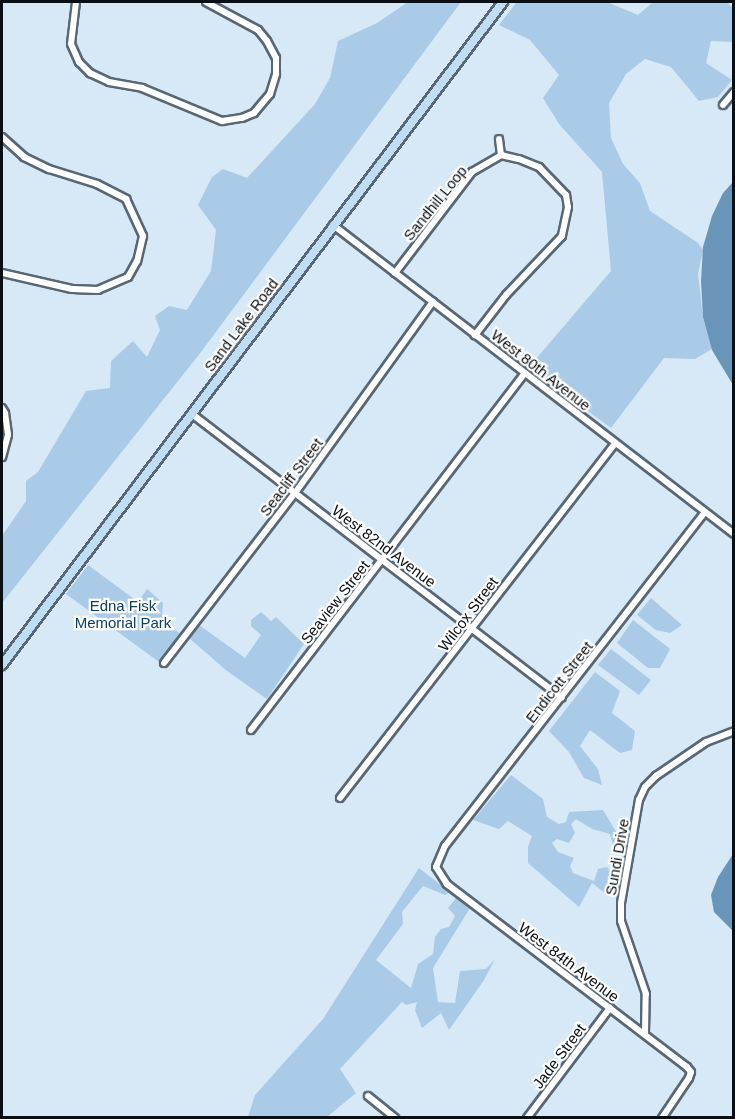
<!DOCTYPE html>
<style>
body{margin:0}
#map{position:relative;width:735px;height:1119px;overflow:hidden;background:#d7e8f6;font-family:Arial,sans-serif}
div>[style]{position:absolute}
.green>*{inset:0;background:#aacbe7}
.water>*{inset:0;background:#6995b9}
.roads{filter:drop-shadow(2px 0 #586773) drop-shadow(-2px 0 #586773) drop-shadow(0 2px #586773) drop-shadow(0 -2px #586773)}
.minor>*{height:6px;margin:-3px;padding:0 3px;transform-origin:3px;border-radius:3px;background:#fff}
.secondary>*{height:8px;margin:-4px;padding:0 4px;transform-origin:4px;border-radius:4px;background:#bfdef4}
span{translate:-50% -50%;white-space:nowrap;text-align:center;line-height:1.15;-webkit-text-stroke:4.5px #fff;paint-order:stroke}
.street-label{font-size:15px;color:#090f14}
.park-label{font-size:15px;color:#094064}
.frame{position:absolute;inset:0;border:3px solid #090f14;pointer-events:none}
</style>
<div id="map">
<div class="green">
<div style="clip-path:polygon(408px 2px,461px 2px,201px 352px,2px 603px,2px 536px,26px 501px,26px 481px,38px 472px,86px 391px,110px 388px,111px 361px,133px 341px,147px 357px,160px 330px,155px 316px,169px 306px,187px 310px,211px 271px,216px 230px,198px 205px,212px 177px,223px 169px,247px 178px,315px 104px,330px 78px,338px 41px,377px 23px)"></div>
<div style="clip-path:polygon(517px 2px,607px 2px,638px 15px,653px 2px,727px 2px,733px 8px,733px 42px,711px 41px,706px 63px,732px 80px,718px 97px,699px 101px,671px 67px,645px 59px,626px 74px,609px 103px,611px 138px,623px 164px,640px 183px,650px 211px,698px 243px,703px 250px,698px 274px,703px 317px,712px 349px,695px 359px,664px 358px,611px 428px,529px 367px,611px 271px,602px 172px,559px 124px,543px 98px,559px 75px,530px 40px,499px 25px)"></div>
<div style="clip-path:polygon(88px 565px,138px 602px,147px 589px,163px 603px,162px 617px,180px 634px,159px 662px,66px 594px)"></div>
<div style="clip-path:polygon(651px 598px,682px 625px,670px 633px,656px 630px,637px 615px)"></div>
<div style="clip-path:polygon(261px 612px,271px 621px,276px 617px,304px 644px,267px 699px,227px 671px,189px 638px,199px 625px,245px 658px,261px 635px,251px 626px,251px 620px)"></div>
<div style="clip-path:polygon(633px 620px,670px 649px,660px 668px,648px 668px,617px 643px)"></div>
<div style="clip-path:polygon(611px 649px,651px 680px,639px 695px,598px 665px)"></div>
<div style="clip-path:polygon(595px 672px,620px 691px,612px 713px,635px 731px,632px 750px,620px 753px,590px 730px,580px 746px,598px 769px,602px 785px,584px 778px,569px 752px,549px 731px)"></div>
<div style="clip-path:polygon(511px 775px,543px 799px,547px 817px,559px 824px,566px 822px,569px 812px,603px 810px,623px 843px,614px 849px,610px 834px,592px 829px,576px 819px,571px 824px,575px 833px,569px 843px,557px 839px,552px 843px,558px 852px,574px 858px,570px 866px,573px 873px,594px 881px,598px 869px,607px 867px,620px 885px,617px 892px,609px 896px,592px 883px,579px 907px,528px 863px,528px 847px,532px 836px,508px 821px,499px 829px,473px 820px)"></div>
<div style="clip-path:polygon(419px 868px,450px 892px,445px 895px,423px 886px,402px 912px,403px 924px,376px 960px,411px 988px,418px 964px,433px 954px,435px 937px,441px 929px,449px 927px,455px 916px,448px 908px,456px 898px,470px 908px,433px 968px,438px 1002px,455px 1003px,460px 971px,486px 969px,495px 959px,484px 980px,449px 1030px,441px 1013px,422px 1028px,415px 1010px,417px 1002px,406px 1005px,402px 1002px,340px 1069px,356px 1093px,327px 1117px,248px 1117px,255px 1095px,323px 1019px)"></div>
</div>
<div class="water">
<div style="clip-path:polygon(733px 182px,733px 385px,712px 350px,703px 317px,701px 281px,703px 247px,712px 216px,723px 193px)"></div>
<div style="clip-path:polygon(733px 854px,733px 931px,714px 912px,711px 895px,718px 877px)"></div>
</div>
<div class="roads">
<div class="minor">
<div style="left:76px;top:2px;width:42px;rotate:96.8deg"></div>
<div style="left:71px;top:44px;width:20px;rotate:66deg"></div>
<div style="left:79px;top:62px;width:16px;rotate:45deg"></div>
<div style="left:90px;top:73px;width:21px;rotate:25deg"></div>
<div style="left:109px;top:82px;width:34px;rotate:10deg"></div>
<div style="left:142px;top:88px;width:87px;rotate:22.4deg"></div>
<div style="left:222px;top:121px;width:20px;rotate:-9deg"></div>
<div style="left:242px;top:118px;width:13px;rotate:-23deg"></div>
<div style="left:254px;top:113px;width:25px;rotate:-50deg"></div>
<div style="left:270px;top:94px;width:21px;rotate:-73deg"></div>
<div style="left:276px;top:74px;width:16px;rotate:-90deg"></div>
<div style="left:276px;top:58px;width:19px;rotate:-118deg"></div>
<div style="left:267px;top:41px;width:14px;rotate:-129deg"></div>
<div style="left:258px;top:30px;width:59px;rotate:-151.7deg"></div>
<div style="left:723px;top:105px;width:17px;rotate:-50deg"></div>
<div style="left:2px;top:137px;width:30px;rotate:42deg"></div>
<div style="left:24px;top:157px;width:28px;rotate:26deg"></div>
<div style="left:49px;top:169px;width:50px;rotate:17.4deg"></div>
<div style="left:97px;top:184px;width:33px;rotate:27deg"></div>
<div style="left:126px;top:199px;width:41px;rotate:65.3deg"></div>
<div style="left:143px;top:236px;width:26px;rotate:103deg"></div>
<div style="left:137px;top:261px;width:18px;rotate:119deg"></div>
<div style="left:128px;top:277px;width:33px;rotate:157deg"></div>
<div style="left:98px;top:290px;width:26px;rotate:-178deg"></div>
<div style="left:72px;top:289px;width:72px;rotate:-167.1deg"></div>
<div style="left:499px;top:139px;width:16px;rotate:83deg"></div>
<div style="left:333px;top:225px;width:506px;rotate:37.62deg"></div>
<div style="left:395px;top:273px;width:127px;rotate:-52.7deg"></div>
<div style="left:472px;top:172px;width:34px;rotate:-30deg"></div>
<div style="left:501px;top:155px;width:18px;rotate:13deg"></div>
<div style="left:519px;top:159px;width:22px;rotate:22deg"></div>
<div style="left:539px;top:167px;width:39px;rotate:46deg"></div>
<div style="left:566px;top:195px;width:12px;rotate:81deg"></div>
<div style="left:568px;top:207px;width:30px;rotate:102deg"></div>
<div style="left:562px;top:236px;width:81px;rotate:133.5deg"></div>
<div style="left:506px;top:295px;width:51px;rotate:127.8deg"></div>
<div style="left:2px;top:408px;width:6px;rotate:59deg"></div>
<div style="left:5px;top:413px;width:22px;rotate:82deg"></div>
<div style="left:8px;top:435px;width:23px;rotate:105deg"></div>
<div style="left:192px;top:414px;width:466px;rotate:37.5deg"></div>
<div style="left:164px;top:663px;width:215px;rotate:-52.4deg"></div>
<div style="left:295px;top:493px;width:236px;rotate:-54.2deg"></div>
<div style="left:251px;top:730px;width:450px;rotate:-52.5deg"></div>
<div style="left:340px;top:798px;width:449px;rotate:-52.2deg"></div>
<div style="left:645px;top:1033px;width:39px;rotate:-89deg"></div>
<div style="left:646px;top:994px;width:77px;rotate:-108.9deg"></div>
<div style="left:621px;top:921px;width:18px;rotate:-90deg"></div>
<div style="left:621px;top:903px;width:105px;rotate:-80.1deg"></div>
<div style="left:639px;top:800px;width:14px;rotate:-65deg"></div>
<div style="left:645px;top:787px;width:16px;rotate:-45deg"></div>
<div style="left:656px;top:776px;width:60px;rotate:-34.2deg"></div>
<div style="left:706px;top:742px;width:30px;rotate:-21deg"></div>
<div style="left:368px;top:1096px;width:35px;rotate:39deg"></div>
<div style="left:527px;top:1118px;width:138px;rotate:-53deg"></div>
<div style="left:662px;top:1118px;width:48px;rotate:-56deg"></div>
<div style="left:689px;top:1078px;width:6px;rotate:-72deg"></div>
<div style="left:691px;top:1072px;width:6px;rotate:-129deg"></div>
<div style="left:687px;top:1067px;width:302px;rotate:-142.7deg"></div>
<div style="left:447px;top:884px;width:20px;rotate:-123deg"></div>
<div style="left:436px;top:867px;width:23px;rotate:-67deg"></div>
<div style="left:445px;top:846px;width:422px;rotate:-52.1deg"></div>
</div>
<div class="secondary">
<div style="left:2px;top:665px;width:831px;rotate:-52.92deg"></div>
</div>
</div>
<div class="street-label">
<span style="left:435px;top:203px;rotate:-51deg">Sandhill Loop</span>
<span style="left:241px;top:325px;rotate:-53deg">Sand Lake Road</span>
<span style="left:541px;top:370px;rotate:38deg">West 80th Avenue</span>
<span style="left:291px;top:477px;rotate:-53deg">Seacliff Street</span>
<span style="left:384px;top:546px;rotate:37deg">West 82nd Avenue</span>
<span style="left:335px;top:602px;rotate:-52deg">Seaview Street</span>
<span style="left:468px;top:614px;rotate:-53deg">Wilcox Street</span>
<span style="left:559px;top:682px;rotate:-52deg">Endicott Street</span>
<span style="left:617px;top:857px;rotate:-80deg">Sundi Drive</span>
<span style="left:569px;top:962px;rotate:37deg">West 84th Avenue</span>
<span style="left:559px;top:1056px;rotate:-53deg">Jade Street</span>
</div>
<div class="park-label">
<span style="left:123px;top:614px">Edna Fisk<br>Memorial Park</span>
</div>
<div class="frame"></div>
</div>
